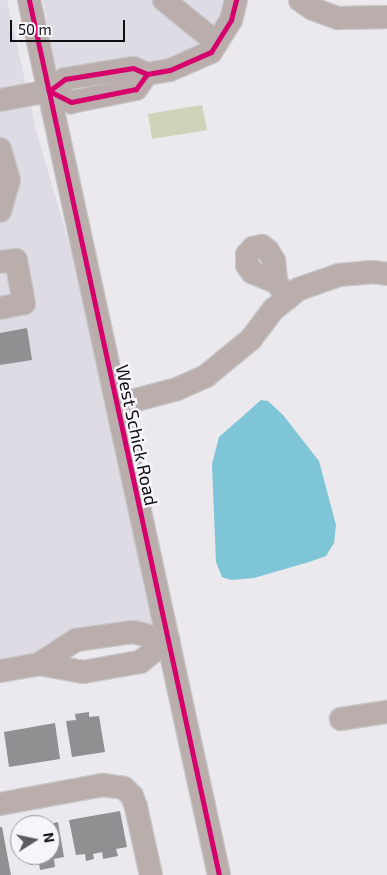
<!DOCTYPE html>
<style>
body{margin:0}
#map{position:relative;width:387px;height:875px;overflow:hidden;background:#ebe9ed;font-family:"Exo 2",sans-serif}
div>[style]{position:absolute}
.built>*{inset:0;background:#dedbe4}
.green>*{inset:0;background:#d0d2b9}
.water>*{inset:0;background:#7ec5d7}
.building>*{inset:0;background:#918f91}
.roads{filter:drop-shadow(1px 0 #c8c7c9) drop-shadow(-1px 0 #c8c7c9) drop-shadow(0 1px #c8c7c9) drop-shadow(0 -1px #c8c7c9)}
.minor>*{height:22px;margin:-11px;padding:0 11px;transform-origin:11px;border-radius:11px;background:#b9aeac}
.cycleway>*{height:5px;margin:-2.5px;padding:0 2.5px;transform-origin:2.5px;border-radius:2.5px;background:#d6006c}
span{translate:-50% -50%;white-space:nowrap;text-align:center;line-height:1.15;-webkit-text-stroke:5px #f7f5fb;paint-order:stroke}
.street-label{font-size:18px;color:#100f11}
.north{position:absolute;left:10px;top:815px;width:50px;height:50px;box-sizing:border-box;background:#f7f5fb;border:1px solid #9b999d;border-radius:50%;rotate:80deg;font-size:14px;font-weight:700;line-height:20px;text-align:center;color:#100f11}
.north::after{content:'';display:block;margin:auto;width:18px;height:22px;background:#5d5b5e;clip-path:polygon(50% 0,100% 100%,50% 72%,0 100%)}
.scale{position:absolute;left:10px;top:20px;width:115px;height:22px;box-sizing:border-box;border:2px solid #100f11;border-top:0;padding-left:6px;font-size:15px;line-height:18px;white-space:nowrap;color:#100f11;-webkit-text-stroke:4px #f7f5fb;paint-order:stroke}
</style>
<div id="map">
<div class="built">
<div style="clip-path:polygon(0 0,7px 0,36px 130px,105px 367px,162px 630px,0 663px)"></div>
<div style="clip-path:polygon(43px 0,241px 0,220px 55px,61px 98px)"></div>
</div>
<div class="green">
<div style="clip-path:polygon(202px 105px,207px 130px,152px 139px,148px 114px)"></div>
</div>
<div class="water">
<div style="clip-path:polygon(261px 400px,268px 401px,283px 415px,319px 461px,336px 525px,334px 543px,326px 556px,309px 562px,254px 578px,231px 580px,222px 577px,216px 562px,212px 464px,219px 437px)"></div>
</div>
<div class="building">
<div style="clip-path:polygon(27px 328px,32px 360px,0 365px,0 333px)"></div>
<div style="clip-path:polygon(89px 712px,89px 717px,99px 716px,105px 752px,72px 757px,66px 721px,76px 720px,75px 714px)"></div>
<div style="clip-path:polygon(55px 723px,60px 759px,9px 767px,4px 732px)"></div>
<div style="clip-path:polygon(120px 811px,127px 847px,116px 849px,118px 856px,103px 859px,102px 852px,93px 854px,94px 859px,86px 861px,85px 854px,76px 855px,69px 820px)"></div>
<div style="clip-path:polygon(58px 822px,64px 857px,54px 859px,55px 867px,40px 870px,39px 863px,30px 865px,28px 855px,50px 855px,50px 824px)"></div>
<div style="clip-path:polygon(0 827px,2px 827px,11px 875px,0 875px)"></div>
</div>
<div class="roads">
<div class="minor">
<div style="left:29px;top:0;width:895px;rotate:77.75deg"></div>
<div style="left:164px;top:0;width:68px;rotate:39.1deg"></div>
<div style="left:300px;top:0;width:16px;rotate:35deg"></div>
<div style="left:313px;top:9px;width:27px;rotate:20deg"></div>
<div style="left:338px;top:18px;width:49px;rotate:-1.2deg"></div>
<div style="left:49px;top:91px;width:25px;rotate:27deg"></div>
<div style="left:71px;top:102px;width:66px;rotate:-11.3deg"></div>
<div style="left:136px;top:89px;width:19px;rotate:-54deg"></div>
<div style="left:0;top:100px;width:50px;rotate:-10.4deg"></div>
<div style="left:49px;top:91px;width:20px;rotate:-37deg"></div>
<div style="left:65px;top:79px;width:69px;rotate:-9.2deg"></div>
<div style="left:133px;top:68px;width:15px;rotate:23deg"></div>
<div style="left:147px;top:74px;width:23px;rotate:-10deg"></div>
<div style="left:170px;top:70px;width:45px;rotate:-23.7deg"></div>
<div style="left:211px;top:52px;width:38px;rotate:-58deg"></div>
<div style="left:231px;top:20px;width:21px;rotate:-76deg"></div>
<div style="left:0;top:149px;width:32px;rotate:74deg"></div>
<div style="left:9px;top:180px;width:32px;rotate:106deg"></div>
<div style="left:0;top:262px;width:16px;rotate:-7deg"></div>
<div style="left:16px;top:260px;width:44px;rotate:79.5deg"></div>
<div style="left:24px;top:303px;width:25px;rotate:168deg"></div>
<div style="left:276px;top:282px;width:21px;rotate:-95deg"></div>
<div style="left:274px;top:261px;width:12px;rotate:-121deg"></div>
<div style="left:268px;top:251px;width:8px;rotate:-140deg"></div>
<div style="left:262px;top:246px;width:9px;rotate:167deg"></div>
<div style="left:253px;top:248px;width:9px;rotate:131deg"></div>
<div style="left:247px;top:255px;width:10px;rotate:90deg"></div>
<div style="left:247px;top:265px;width:9px;rotate:54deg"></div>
<div style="left:252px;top:272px;width:26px;rotate:23deg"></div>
<div style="left:276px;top:282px;width:20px;rotate:53deg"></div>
<div style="left:117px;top:405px;width:62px;rotate:-14.9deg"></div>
<div style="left:177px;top:389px;width:32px;rotate:-24deg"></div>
<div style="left:206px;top:376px;width:58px;rotate:-39.4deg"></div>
<div style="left:251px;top:339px;width:38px;rotate:-53deg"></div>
<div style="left:274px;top:309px;width:32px;rotate:-39deg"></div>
<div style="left:299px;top:289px;width:42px;rotate:-19.3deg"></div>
<div style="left:339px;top:275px;width:34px;rotate:-5deg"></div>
<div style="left:373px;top:272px;width:14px;rotate:8deg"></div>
<div style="left:39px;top:664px;width:44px;rotate:-33deg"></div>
<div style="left:76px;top:640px;width:58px;rotate:-8deg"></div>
<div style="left:133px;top:632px;width:36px;rotate:13deg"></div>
<div style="left:0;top:671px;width:40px;rotate:-10deg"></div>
<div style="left:39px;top:664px;width:45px;rotate:10.3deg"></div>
<div style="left:83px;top:672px;width:58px;rotate:-10deg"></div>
<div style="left:140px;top:662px;width:36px;rotate:-38deg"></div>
<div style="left:341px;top:719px;width:47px;rotate:-8.7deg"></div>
<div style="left:0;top:804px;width:105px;rotate:-10.5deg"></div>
<div style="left:103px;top:785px;width:21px;rotate:8deg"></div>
<div style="left:124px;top:788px;width:11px;rotate:45deg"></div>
<div style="left:132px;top:796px;width:12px;rotate:70deg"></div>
<div style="left:136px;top:807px;width:70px;rotate:77.6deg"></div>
</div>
</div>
<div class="cycleway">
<div style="left:29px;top:0;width:895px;rotate:77.75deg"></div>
<div style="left:147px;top:74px;width:19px;rotate:126deg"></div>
<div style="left:136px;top:89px;width:66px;rotate:168.7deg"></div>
<div style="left:71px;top:102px;width:25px;rotate:-153deg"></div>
<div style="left:49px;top:91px;width:20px;rotate:-37deg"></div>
<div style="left:65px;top:79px;width:69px;rotate:-9.2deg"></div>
<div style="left:133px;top:68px;width:15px;rotate:23deg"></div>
<div style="left:147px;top:74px;width:23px;rotate:-10deg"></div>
<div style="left:170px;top:70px;width:45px;rotate:-23.7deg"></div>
<div style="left:211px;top:52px;width:38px;rotate:-58deg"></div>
<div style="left:231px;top:20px;width:21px;rotate:-76deg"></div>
</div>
<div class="street-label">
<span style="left:137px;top:435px;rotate:78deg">West Schick Road</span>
</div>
<div class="north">N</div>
<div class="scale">50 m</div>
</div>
